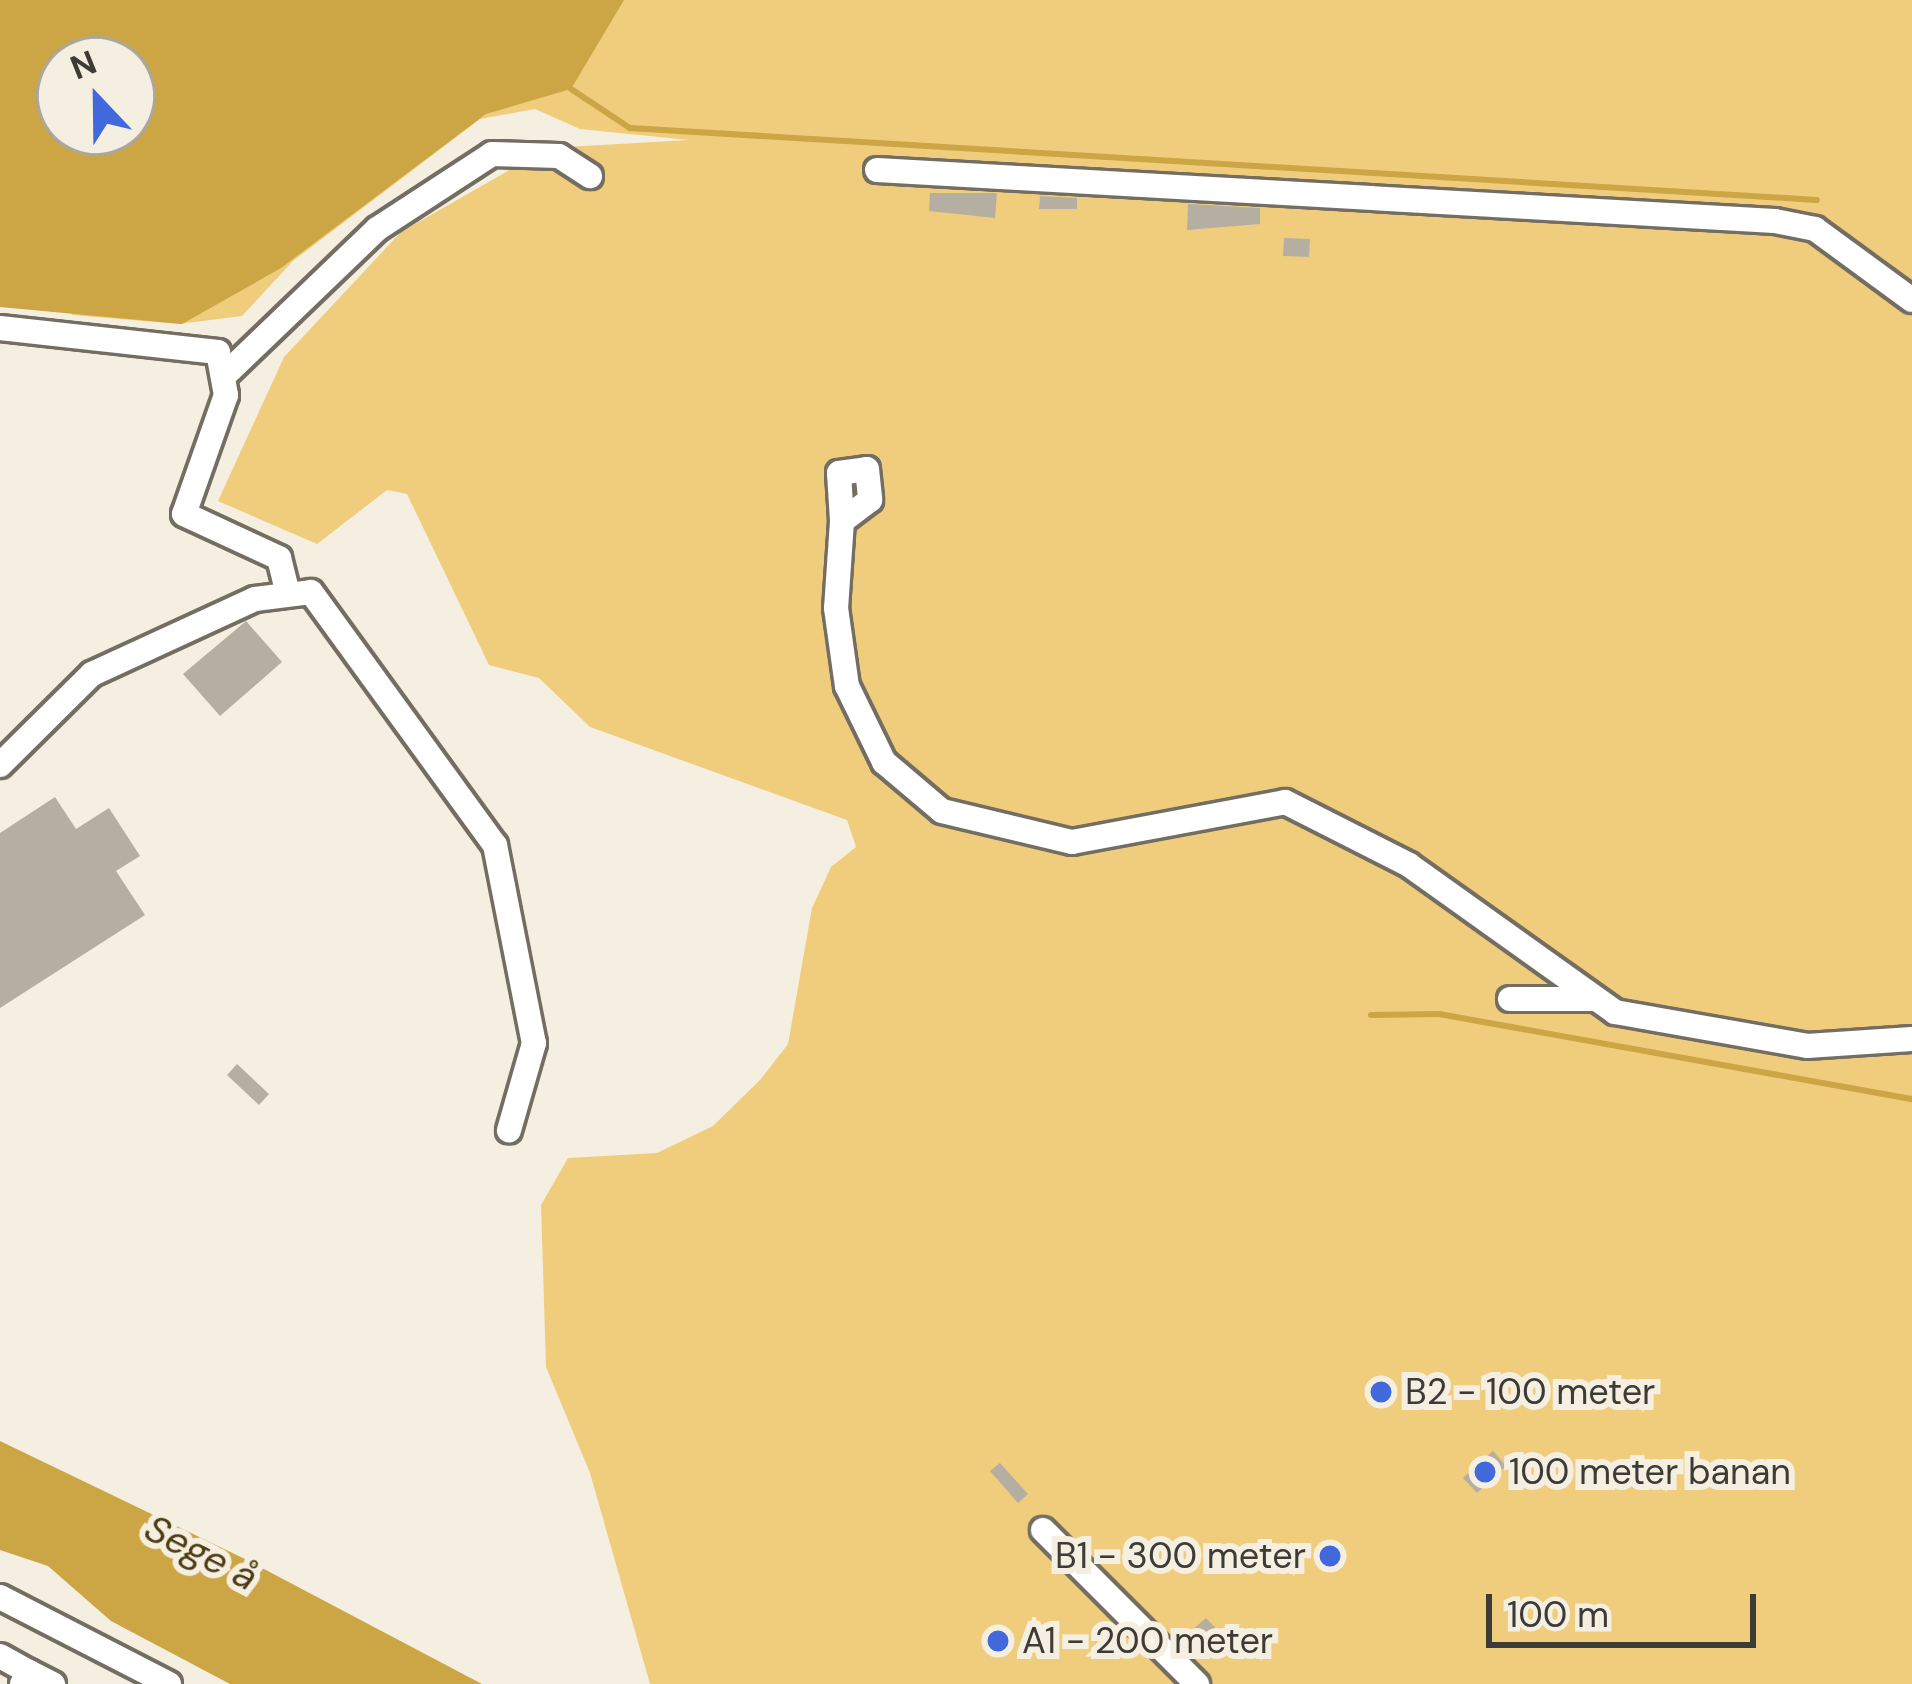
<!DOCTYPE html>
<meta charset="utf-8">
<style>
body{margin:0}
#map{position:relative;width:1912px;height:1684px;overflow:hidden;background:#f5efe1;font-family:"DM Sans",sans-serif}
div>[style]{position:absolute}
.green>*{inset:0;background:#f0cd7c}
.water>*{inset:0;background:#cca545}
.stream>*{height:6px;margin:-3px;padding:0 3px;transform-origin:3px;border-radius:3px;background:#cca545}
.building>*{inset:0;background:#b5afa1}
.roads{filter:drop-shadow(3px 0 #746e62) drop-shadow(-3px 0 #746e62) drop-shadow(0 3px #746e62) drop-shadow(0 -3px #746e62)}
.minor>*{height:24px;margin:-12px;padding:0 12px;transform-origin:12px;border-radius:12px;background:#fff}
.dots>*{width:33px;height:33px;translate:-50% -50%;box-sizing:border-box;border:6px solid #f5efe1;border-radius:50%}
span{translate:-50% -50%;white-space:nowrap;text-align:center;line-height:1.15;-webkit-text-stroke:12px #f5efe1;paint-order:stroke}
.poi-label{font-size:36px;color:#3d3b35}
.left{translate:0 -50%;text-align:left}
.right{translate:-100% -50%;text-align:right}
.water-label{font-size:39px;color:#4c3c14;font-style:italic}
.north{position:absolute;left:36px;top:36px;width:120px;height:120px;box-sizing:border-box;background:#f5efe1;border:3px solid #aba79c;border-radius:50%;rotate:338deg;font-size:33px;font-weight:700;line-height:48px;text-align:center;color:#3d3b35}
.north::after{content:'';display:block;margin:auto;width:42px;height:54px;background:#4269db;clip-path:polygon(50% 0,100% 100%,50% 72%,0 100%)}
.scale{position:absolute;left:1486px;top:1594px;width:270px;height:54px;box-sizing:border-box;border:6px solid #3d3b35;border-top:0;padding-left:15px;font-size:36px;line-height:42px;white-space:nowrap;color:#3d3b35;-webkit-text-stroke:9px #f5efe1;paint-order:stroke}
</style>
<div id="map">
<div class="green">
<div style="clip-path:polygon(evenodd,0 0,1912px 0,1912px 1684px,650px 1684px,590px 1473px,546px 1367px,541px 1205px,568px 1158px,657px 1153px,713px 1126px,760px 1080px,788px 1044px,812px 908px,831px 867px,856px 847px,847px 820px,590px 727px,539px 678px,489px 665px,407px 494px,387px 490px,317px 544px,218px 501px,284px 357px,401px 232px,548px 148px,689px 140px,580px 129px,535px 109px,480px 119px,293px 261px,242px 316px,179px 324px,72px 315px,0 0,60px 60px,132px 60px,132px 132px,60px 132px,60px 60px)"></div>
</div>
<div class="water">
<div style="clip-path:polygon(evenodd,0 0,624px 0,571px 89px,486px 114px,281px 268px,182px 324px,0 307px,0 0,132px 60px,132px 132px,60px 132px,60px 60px,132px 60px)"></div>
<div style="clip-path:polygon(0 1441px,247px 1560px,482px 1684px,230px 1684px,111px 1621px,48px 1566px,0 1550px)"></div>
</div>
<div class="stream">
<div style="left:571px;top:89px;width:71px;rotate:33.5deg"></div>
<div style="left:630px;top:128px;width:1189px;rotate:3.47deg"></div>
<div style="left:1371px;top:1015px;width:68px;rotate:-0.8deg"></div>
<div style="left:1439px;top:1014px;width:481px;rotate:10.2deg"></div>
</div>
<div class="building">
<div style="clip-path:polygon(930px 193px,997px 193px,995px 218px,929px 211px)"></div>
<div style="clip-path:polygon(1040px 196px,1077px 198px,1077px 209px,1039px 209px)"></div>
<div style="clip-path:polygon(1188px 204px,1260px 208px,1260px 224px,1187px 230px)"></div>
<div style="clip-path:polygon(1284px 238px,1310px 239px,1309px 257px,1283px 256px)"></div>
<div style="clip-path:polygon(246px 621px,282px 662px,220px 716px,183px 674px)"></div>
<div style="clip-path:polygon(55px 797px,76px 829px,109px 808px,140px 856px,116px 871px,145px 915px,0 1008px,0 833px)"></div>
<div style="clip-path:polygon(237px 1064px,269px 1094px,259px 1105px,227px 1075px)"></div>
<div style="clip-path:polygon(1493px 1451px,1506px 1466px,1477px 1493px,1463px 1478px)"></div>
<div style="clip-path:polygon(1000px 1463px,1028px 1494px,1018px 1503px,990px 1471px)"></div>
<div style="clip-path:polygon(1206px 1618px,1228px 1641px,1213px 1655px,1191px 1631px)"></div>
</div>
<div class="roads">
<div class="minor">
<div style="left:877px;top:170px;width:899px;rotate:3.25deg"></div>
<div style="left:1775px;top:221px;width:41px;rotate:11.3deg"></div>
<div style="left:1815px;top:229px;width:120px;rotate:36.2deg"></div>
<div style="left:0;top:328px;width:219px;rotate:6.3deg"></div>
<div style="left:218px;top:352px;width:44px;rotate:79.5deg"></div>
<div style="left:226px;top:395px;width:126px;rotate:109.4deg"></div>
<div style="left:184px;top:514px;width:105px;rotate:24.9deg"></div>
<div style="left:279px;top:558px;width:33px;rotate:76deg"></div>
<div style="left:228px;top:372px;width:207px;rotate:-43.8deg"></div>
<div style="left:377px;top:229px;width:137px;rotate:-33.1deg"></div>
<div style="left:492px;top:154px;width:67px;rotate:1.7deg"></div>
<div style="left:559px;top:156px;width:37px;rotate:33deg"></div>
<div style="left:842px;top:521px;width:48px;rotate:-93.6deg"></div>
<div style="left:839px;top:473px;width:28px;rotate:-8deg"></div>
<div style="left:867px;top:469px;width:31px;rotate:84deg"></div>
<div style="left:870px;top:500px;width:35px;rotate:143deg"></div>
<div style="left:842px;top:521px;width:87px;rotate:93.9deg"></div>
<div style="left:836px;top:608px;width:79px;rotate:82deg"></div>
<div style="left:847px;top:686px;width:85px;rotate:64deg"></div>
<div style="left:884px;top:762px;width:76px;rotate:40.2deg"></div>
<div style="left:942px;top:811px;width:134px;rotate:13.4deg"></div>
<div style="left:1072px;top:842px;width:217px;rotate:-10.6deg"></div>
<div style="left:1285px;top:802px;width:139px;rotate:26.9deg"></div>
<div style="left:1409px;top:865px;width:253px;rotate:35.5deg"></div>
<div style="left:1615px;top:1012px;width:195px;rotate:10deg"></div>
<div style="left:1807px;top:1046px;width:105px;rotate:-3.8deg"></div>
<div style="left:0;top:765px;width:129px;rotate:-44.7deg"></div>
<div style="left:92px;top:674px;width:179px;rotate:-24.7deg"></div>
<div style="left:255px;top:599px;width:56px;rotate:-7.1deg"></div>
<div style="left:311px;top:592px;width:313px;rotate:54deg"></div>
<div style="left:495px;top:845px;width:202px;rotate:78.9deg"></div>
<div style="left:534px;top:1043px;width:91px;rotate:106deg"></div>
<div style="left:1510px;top:999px;width:84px"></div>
<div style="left:1043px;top:1530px;width:218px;rotate:45deg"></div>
<div style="left:0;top:1597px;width:190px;rotate:27.2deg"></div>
<div style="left:0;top:1656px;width:33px;rotate:29deg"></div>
<div style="left:29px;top:1672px;width:14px;rotate:120deg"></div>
<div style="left:29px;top:1672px;width:27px;rotate:27deg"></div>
</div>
</div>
<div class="dots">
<div style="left:1381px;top:1392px;background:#4269db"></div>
<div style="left:1485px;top:1472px;background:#4269db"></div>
<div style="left:1330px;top:1556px;background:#4269db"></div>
<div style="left:998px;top:1641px;background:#4269db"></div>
</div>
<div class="poi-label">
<span class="left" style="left:1405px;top:1392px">B2 - 100 meter</span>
<span class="left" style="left:1509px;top:1472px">100 meter banan</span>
<span class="right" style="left:1306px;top:1556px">B1 - 300 meter</span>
<span class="left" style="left:1022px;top:1641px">A1 - 200 meter</span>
</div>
<div class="water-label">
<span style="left:201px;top:1553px;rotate:27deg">Sege å</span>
</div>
<div class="north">N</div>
<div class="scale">100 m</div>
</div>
